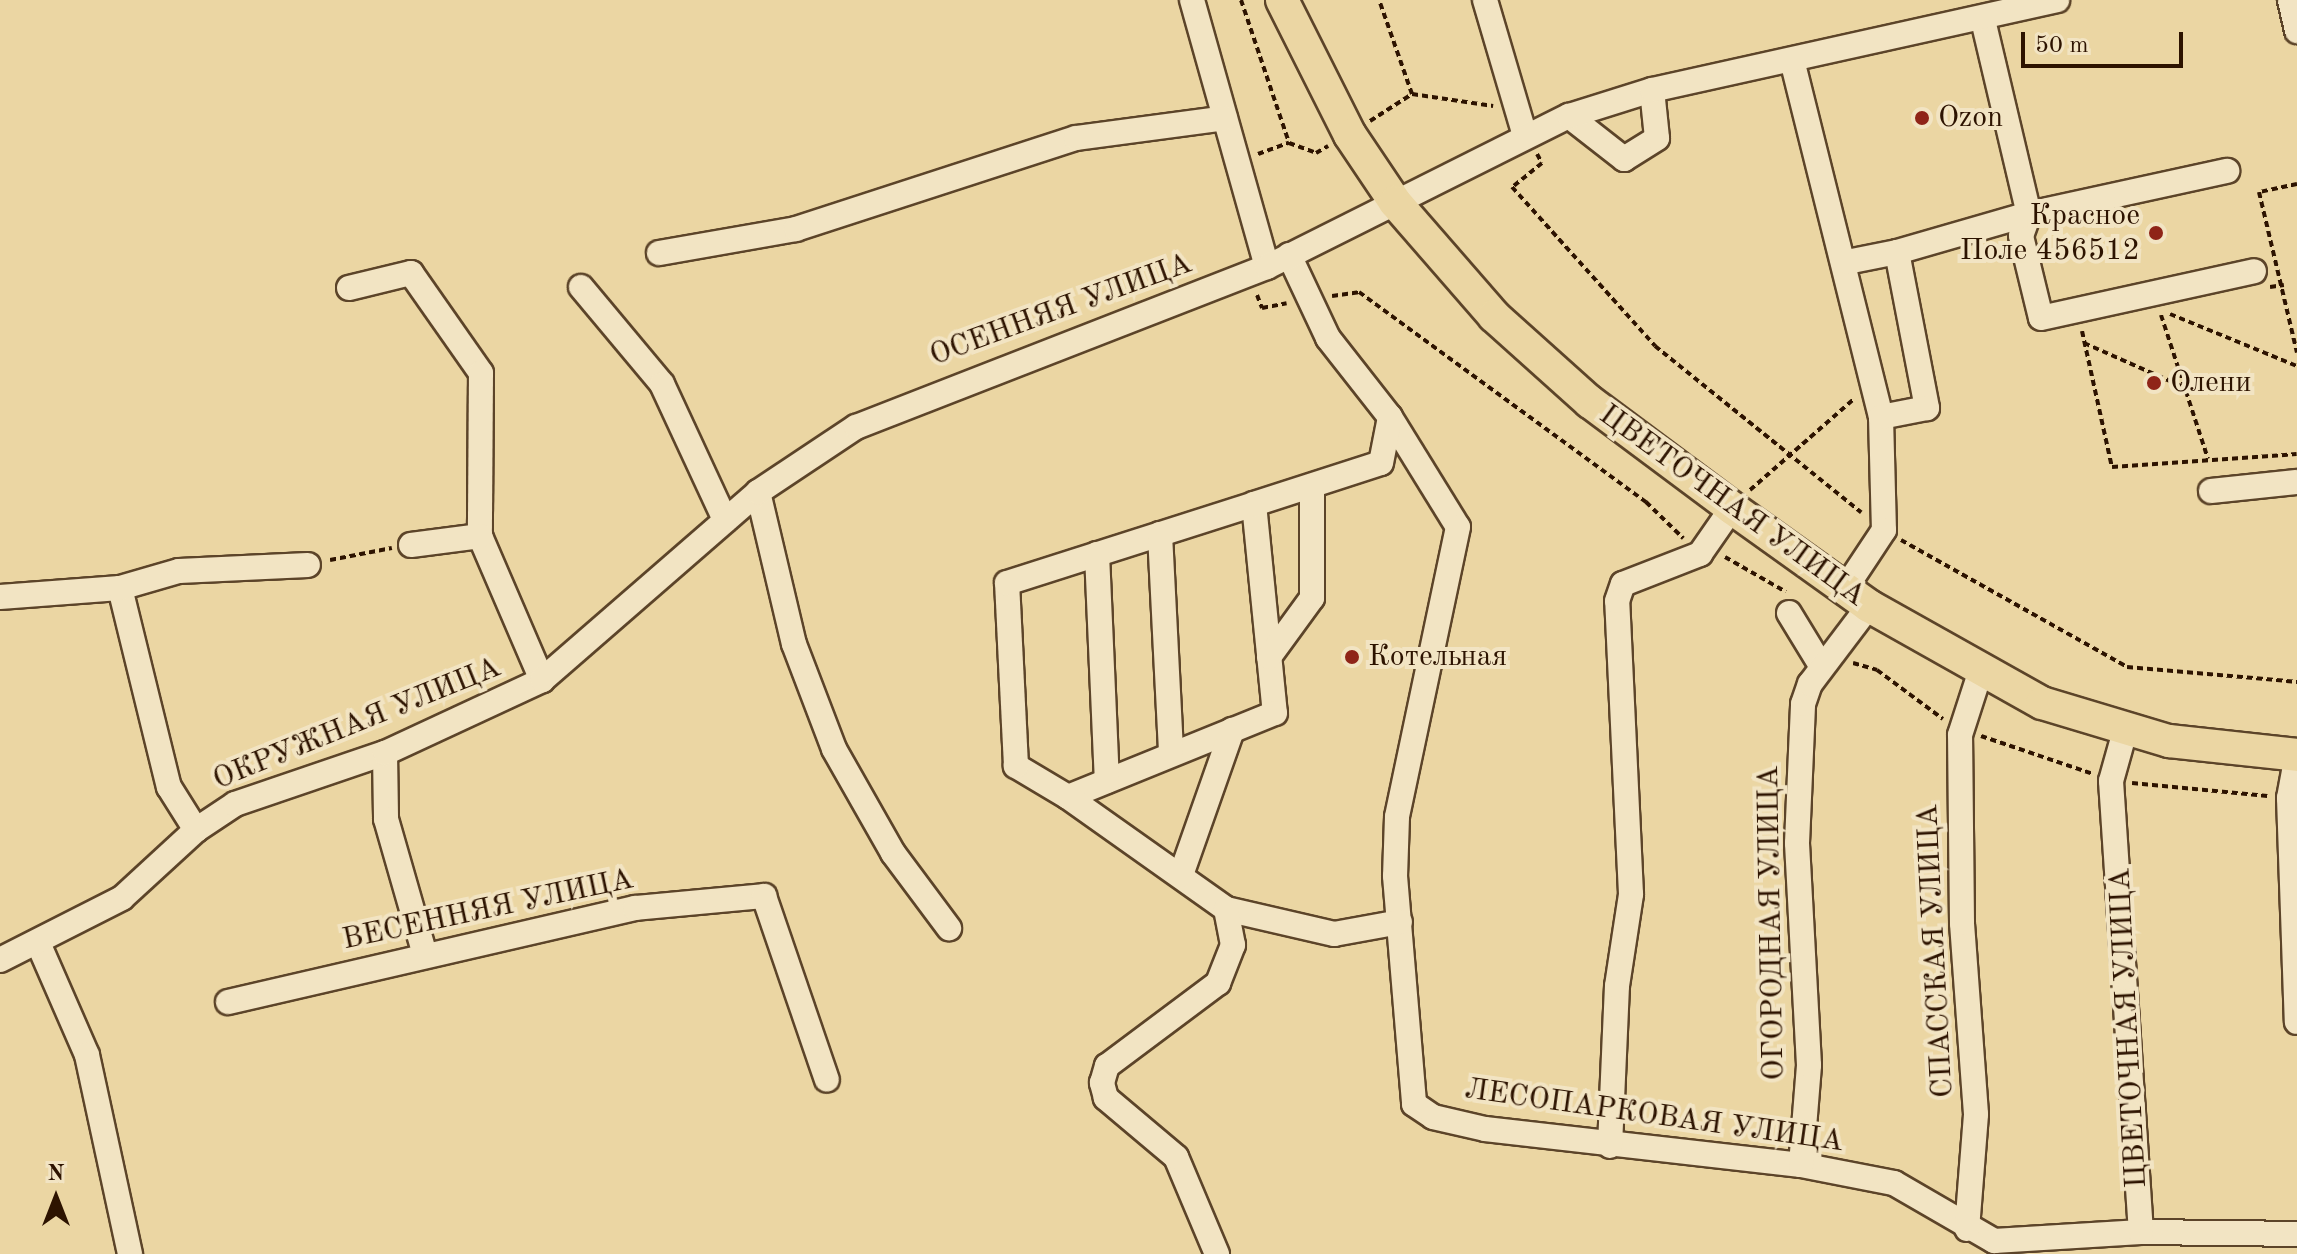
<!DOCTYPE html>
<meta charset="utf-8">
<style>
body{margin:0}
#map{position:relative;width:2297px;height:1254px;overflow:hidden;background:#ebd6a3;font-family:"Old Standard TT",serif}
div>[style]{position:absolute}
.path>*{height:4px;margin-top:-2px;transform-origin:0;background:repeating-linear-gradient(90deg,#2d1300 0 6px,transparent 0 10px)}
.roads{filter:drop-shadow(2px 0 #5c4429) drop-shadow(-2px 0 #5c4429) drop-shadow(0 2px #5c4429) drop-shadow(0 -2px #5c4429)}
.minor>*{height:24px;margin:-12px;padding:0 12px;transform-origin:12px;border-radius:12px;background:#f2e4c3}
.major>*{height:32px;margin:-16px;padding:0 16px;transform-origin:16px;border-radius:16px;background:#ebd6a3}
.dots>*{width:22px;height:22px;translate:-50% -50%;box-sizing:border-box;border:4px solid #f2e4c3;border-radius:50%}
span{translate:-50% -50%;white-space:nowrap;text-align:center;line-height:1.15;-webkit-text-stroke:8px #f2e4c3;paint-order:stroke}
.poi-label{font-size:30px;color:#2d1300}
.left{translate:0 -50%;text-align:left}
.right{translate:-100% -50%;text-align:right}
.street-label{font-size:30px;color:#2d1300}
.north{position:absolute;left:16px;top:1158px;width:80px;height:80px;-webkit-text-stroke:6px #f2e4c3;paint-order:stroke;rotate:0deg;font-size:22px;font-weight:700;line-height:32px;text-align:center;color:#2d1300}
.north::after{content:'';display:block;margin:auto;width:28px;height:36px;background:#2d1300;clip-path:polygon(50% 0,100% 100%,50% 72%,0 100%)}
.scale{position:absolute;left:2021px;top:32px;width:162px;height:36px;box-sizing:border-box;border:4px solid #2d1300;border-top:0;padding-left:10px;font-size:24px;line-height:28px;white-space:nowrap;color:#2d1300;-webkit-text-stroke:6px #f2e4c3;paint-order:stroke}
</style>
<div id="map">
<div class="path">
<div style="left:1241px;top:0;width:151px;rotate:71.4deg"></div>
<div style="left:1412px;top:94px;width:82px;rotate:8.4deg"></div>
<div style="left:1370px;top:121px;width:50px;rotate:-32.7deg"></div>
<div style="left:1412px;top:94px;width:100px;rotate:-109.3deg"></div>
<div style="left:1258px;top:154px;width:33px;rotate:-20deg"></div>
<div style="left:1289px;top:143px;width:29px;rotate:20deg"></div>
<div style="left:1316px;top:153px;width:14px;rotate:-30deg"></div>
<div style="left:1537px;top:154px;width:10px;rotate:61deg"></div>
<div style="left:1542px;top:163px;width:38px;rotate:141deg"></div>
<div style="left:1512px;top:187px;width:214px;rotate:48deg"></div>
<div style="left:1655px;top:346px;width:265px;rotate:38.9deg"></div>
<div style="left:2297px;top:184px;width:39px;rotate:168deg"></div>
<div style="left:2259px;top:192px;width:165px;rotate:76.7deg"></div>
<div style="left:2270px;top:287px;width:14px;rotate:-8deg"></div>
<div style="left:1257px;top:295px;width:14px;rotate:69deg"></div>
<div style="left:1262px;top:308px;width:25px;rotate:-11deg"></div>
<div style="left:1332px;top:296px;width:27px;rotate:-8deg"></div>
<div style="left:1359px;top:292px;width:356px;rotate:36.2deg"></div>
<div style="left:1646px;top:502px;width:52px;rotate:44.2deg"></div>
<div style="left:2170px;top:314px;width:137px;rotate:22.3deg"></div>
<div style="left:2161px;top:315px;width:151px;rotate:71.9deg"></div>
<div style="left:2082px;top:331px;width:139px;rotate:77.6deg"></div>
<div style="left:2112px;top:467px;width:185px;rotate:-4deg"></div>
<div style="left:2084px;top:343px;width:106px;rotate:23.9deg"></div>
<div style="left:1750px;top:490px;width:138px;rotate:-41.2deg"></div>
<div style="left:1901px;top:540px;width:259px;rotate:29.3deg"></div>
<div style="left:2127px;top:667px;width:171px;rotate:5deg"></div>
<div style="left:1725px;top:557px;width:70px;rotate:29.8deg"></div>
<div style="left:330px;top:560px;width:63px;rotate:-11deg"></div>
<div style="left:1853px;top:663px;width:25px;rotate:16deg"></div>
<div style="left:1877px;top:670px;width:82px;rotate:36.6deg"></div>
<div style="left:1981px;top:736px;width:118px;rotate:18.7deg"></div>
<div style="left:2132px;top:783px;width:136px;rotate:5.5deg"></div>
</div>
<div class="roads">
<div class="minor">
<div style="left:1192px;top:0;width:277px;rotate:74.3deg"></div>
<div style="left:1485px;top:0;width:142px;rotate:73.6deg"></div>
<div style="left:2290px;top:0;width:32px;rotate:77deg"></div>
<div style="left:1983px;top:20px;width:199px;rotate:76.7deg"></div>
<div style="left:2029px;top:214px;width:203px;rotate:-12.3deg"></div>
<div style="left:1793px;top:64px;width:364px;rotate:76deg"></div>
<div style="left:1881px;top:417px;width:113px;rotate:88.5deg"></div>
<div style="left:1884px;top:530px;width:71px;rotate:123.5deg"></div>
<div style="left:1569px;top:116px;width:70px;rotate:38deg"></div>
<div style="left:1624px;top:159px;width:39px;rotate:-32deg"></div>
<div style="left:1657px;top:138px;width:48px;rotate:-95.9deg"></div>
<div style="left:2029px;top:214px;width:23px;rotate:110deg"></div>
<div style="left:2021px;top:236px;width:84px;rotate:76.3deg"></div>
<div style="left:2041px;top:318px;width:218px;rotate:-12.4deg"></div>
<div style="left:1897px;top:252px;width:137px;rotate:-16.1deg"></div>
<div style="left:659px;top:253px;width:139px;rotate:-9.9deg"></div>
<div style="left:796px;top:229px;width:294px;rotate:-18deg"></div>
<div style="left:1076px;top:138px;width:150px;rotate:-7.6deg"></div>
<div style="left:1289px;top:255px;width:92px;rotate:64.8deg"></div>
<div style="left:1328px;top:338px;width:100px;rotate:51.9deg"></div>
<div style="left:1390px;top:417px;width:129px;rotate:58.3deg"></div>
<div style="left:1458px;top:527px;width:296px;rotate:101.9deg"></div>
<div style="left:1397px;top:817px;width:59px;rotate:91.9deg"></div>
<div style="left:1395px;top:876px;width:229px;rotate:85.2deg"></div>
<div style="left:1414px;top:1104px;width:23px;rotate:34deg"></div>
<div style="left:1433px;top:1117px;width:53px;rotate:13deg"></div>
<div style="left:1485px;top:1129px;width:318px;rotate:6.5deg"></div>
<div style="left:1801px;top:1165px;width:95px;rotate:11deg"></div>
<div style="left:1894px;top:1183px;width:116px;rotate:30.1deg"></div>
<div style="left:1994px;top:1241px;width:147px;rotate:-3.5deg"></div>
<div style="left:2141px;top:1232px;width:156px;rotate:0.7deg"></div>
<div style="left:1847px;top:262px;width:51px;rotate:-11.3deg"></div>
<div style="left:1897px;top:252px;width:159px;rotate:79.1deg"></div>
<div style="left:1927px;top:408px;width:47px;rotate:168.9deg"></div>
<div style="left:581px;top:287px;width:126px;rotate:50.1deg"></div>
<div style="left:662px;top:384px;width:150px;rotate:65.1deg"></div>
<div style="left:349px;top:288px;width:64px;rotate:-13.6deg"></div>
<div style="left:411px;top:273px;width:122px;rotate:55deg"></div>
<div style="left:481px;top:373px;width:163px;rotate:90.4deg"></div>
<div style="left:480px;top:536px;width:157px;rotate:66.7deg"></div>
<div style="left:2211px;top:491px;width:86px;rotate:-6deg"></div>
<div style="left:758px;top:492px;width:156px;rotate:76.7deg"></div>
<div style="left:794px;top:644px;width:112px;rotate:69.1deg"></div>
<div style="left:834px;top:749px;width:120px;rotate:60.4deg"></div>
<div style="left:893px;top:853px;width:94px;rotate:53.3deg"></div>
<div style="left:1254px;top:504px;width:210px;rotate:84.3deg"></div>
<div style="left:1275px;top:713px;width:223px;rotate:157.9deg"></div>
<div style="left:1068px;top:797px;width:61px;rotate:-149.2deg"></div>
<div style="left:1016px;top:766px;width:183px;rotate:-92.8deg"></div>
<div style="left:1007px;top:583px;width:259px;rotate:-17.7deg"></div>
<div style="left:1254px;top:504px;width:133px;rotate:-17.9deg"></div>
<div style="left:1381px;top:463px;width:47px;rotate:-78.9deg"></div>
<div style="left:1160px;top:534px;width:216px;rotate:87.1deg"></div>
<div style="left:411px;top:545px;width:70px;rotate:-7.4deg"></div>
<div style="left:1097px;top:554px;width:227px;rotate:87.5deg"></div>
<div style="left:120px;top:588px;width:205px;rotate:76.2deg"></div>
<div style="left:169px;top:787px;width:51px;rotate:57.9deg"></div>
<div style="left:0;top:597px;width:120px;rotate:-4.3deg"></div>
<div style="left:120px;top:588px;width:61px;rotate:-16.1deg"></div>
<div style="left:179px;top:571px;width:129px;rotate:-2.7deg"></div>
<div style="left:1789px;top:613px;width:63px;rotate:58.6deg"></div>
<div style="left:1269px;top:657px;width:73px;rotate:-53.9deg"></div>
<div style="left:1312px;top:598px;width:112px;rotate:-90deg"></div>
<div style="left:2125px;top:731px;width:52px;rotate:105.6deg"></div>
<div style="left:2111px;top:781px;width:452px;rotate:86.2deg"></div>
<div style="left:385px;top:753px;width:66px;rotate:89.1deg"></div>
<div style="left:386px;top:819px;width:141px;rotate:74deg"></div>
<div style="left:2297px;top:755px;width:44px;rotate:100.5deg"></div>
<div style="left:2289px;top:798px;width:224px;rotate:88deg"></div>
<div style="left:1068px;top:797px;width:194px;rotate:35.3deg"></div>
<div style="left:1226px;top:909px;width:111px;rotate:13deg"></div>
<div style="left:1334px;top:934px;width:67px;rotate:-10.3deg"></div>
<div style="left:1181px;top:875px;width:154px;rotate:-70.6deg"></div>
<div style="left:39px;top:945px;width:120px;rotate:66.4deg"></div>
<div style="left:87px;top:1055px;width:204px;rotate:77.8deg"></div>
<div style="left:0;top:960px;width:137px;rotate:-26.9deg"></div>
<div style="left:122px;top:898px;width:100px;rotate:-42.6deg"></div>
<div style="left:196px;top:830px;width:47px;rotate:-33.7deg"></div>
<div style="left:235px;top:804px;width:158px;rotate:-18.8deg"></div>
<div style="left:385px;top:753px;width:173px;rotate:-24.9deg"></div>
<div style="left:542px;top:680px;width:286px;rotate:-41deg"></div>
<div style="left:758px;top:492px;width:118px;rotate:-33.6deg"></div>
<div style="left:856px;top:427px;width:441px;rotate:-21.3deg"></div>
<div style="left:1267px;top:267px;width:338px;rotate:-26.6deg"></div>
<div style="left:1569px;top:116px;width:87px;rotate:-17.4deg"></div>
<div style="left:1652px;top:90px;width:415px;rotate:-12.5deg"></div>
<div style="left:228px;top:1002px;width:418px;rotate:-13deg"></div>
<div style="left:635px;top:908px;width:130px;rotate:-5.3deg"></div>
<div style="left:764px;top:896px;width:194px;rotate:71.1deg"></div>
<div style="left:1610px;top:1146px;width:160px;rotate:-87.5deg"></div>
<div style="left:1617px;top:986px;width:93px;rotate:-81.3deg"></div>
<div style="left:1631px;top:894px;width:293px;rotate:-92.7deg"></div>
<div style="left:1617px;top:601px;width:18px;rotate:-71deg"></div>
<div style="left:1623px;top:584px;width:83px;rotate:-21.3deg"></div>
<div style="left:1700px;top:554px;width:56px;rotate:-55.2deg"></div>
<div style="left:1801px;top:1165px;width:100px;rotate:-85.4deg"></div>
<div style="left:1809px;top:1065px;width:222px;rotate:-93.1deg"></div>
<div style="left:1797px;top:843px;width:139px;rotate:-87.5deg"></div>
<div style="left:1803px;top:704px;width:21px;rotate:-71deg"></div>
<div style="left:1810px;top:684px;width:98px;rotate:-52.9deg"></div>
<div style="left:1967px;top:1229px;width:115px;rotate:-85.5deg"></div>
<div style="left:1976px;top:1114px;width:192px;rotate:-94.2deg"></div>
<div style="left:1962px;top:923px;width:188px;rotate:-90.6deg"></div>
<div style="left:1960px;top:735px;width:65px;rotate:-72.1deg"></div>
<div style="left:1217px;top:1254px;width:105px;rotate:-112.9deg"></div>
<div style="left:1176px;top:1157px;width:92px;rotate:-139.9deg"></div>
<div style="left:1106px;top:1098px;width:16px;rotate:-105deg"></div>
<div style="left:1102px;top:1083px;width:18px;rotate:-74deg"></div>
<div style="left:1107px;top:1066px;width:139px;rotate:-36.8deg"></div>
<div style="left:1218px;top:983px;width:41px;rotate:-68.5deg"></div>
<div style="left:1233px;top:945px;width:37px;rotate:-101deg"></div>
</div>
<div class="major">
<div style="left:1282px;top:0;width:151px;rotate:63.3deg"></div>
<div style="left:1350px;top:135px;width:81px;rotate:56.1deg"></div>
<div style="left:1395px;top:202px;width:151px;rotate:49deg"></div>
<div style="left:1494px;top:316px;width:129px;rotate:41.9deg"></div>
<div style="left:1590px;top:402px;width:177px;rotate:36.7deg"></div>
<div style="left:1732px;top:508px;width:168px;rotate:35.6deg"></div>
<div style="left:1869px;top:606px;width:198px;rotate:29.3deg"></div>
<div style="left:2042px;top:703px;width:133px;rotate:16.7deg"></div>
<div style="left:2169px;top:741px;width:129px;rotate:6.2deg"></div>
</div>
</div>
<div class="dots">
<div style="left:1922px;top:118px;background:#8f2418"></div>
<div style="left:2156px;top:233px;background:#8f2418"></div>
<div style="left:2154px;top:383px;background:#8f2418"></div>
<div style="left:1352px;top:657px;background:#8f2418"></div>
</div>
<div class="poi-label">
<span class="left" style="left:1938px;top:118px">Ozon</span>
<span class="right" style="left:2140px;top:233px">Красное<br>Поле 456512</span>
<span class="left" style="left:2170px;top:383px">Олени</span>
<span class="left" style="left:1368px;top:657px">Котельная</span>
</div>
<div class="street-label">
<span style="left:1061px;top:310px;rotate:-20deg">ОСЕННЯЯ УЛИЦА</span>
<span style="left:1732px;top:506px;rotate:36deg">ЦВЕТОЧНАЯ УЛИЦА</span>
<span style="left:357px;top:724px;rotate:-22deg">ОКРУЖНАЯ УЛИЦА</span>
<span style="left:488px;top:910px;rotate:-12deg">ВЕСЕННЯЯ УЛИЦА</span>
<span style="left:1772px;top:923px;rotate:-91deg">ОГОРОДНАЯ УЛИЦА</span>
<span style="left:1936px;top:951px;rotate:-93deg">СПАССКАЯ УЛИЦА</span>
<span style="left:2129px;top:1028px;rotate:-93deg">ЦВЕТОЧНАЯ УЛИЦА</span>
<span style="left:1654px;top:1116px;rotate:8deg">ЛЕСОПАРКОВАЯ УЛИЦА</span>
</div>
<div class="north">N</div>
<div class="scale">50 m</div>
</div>
